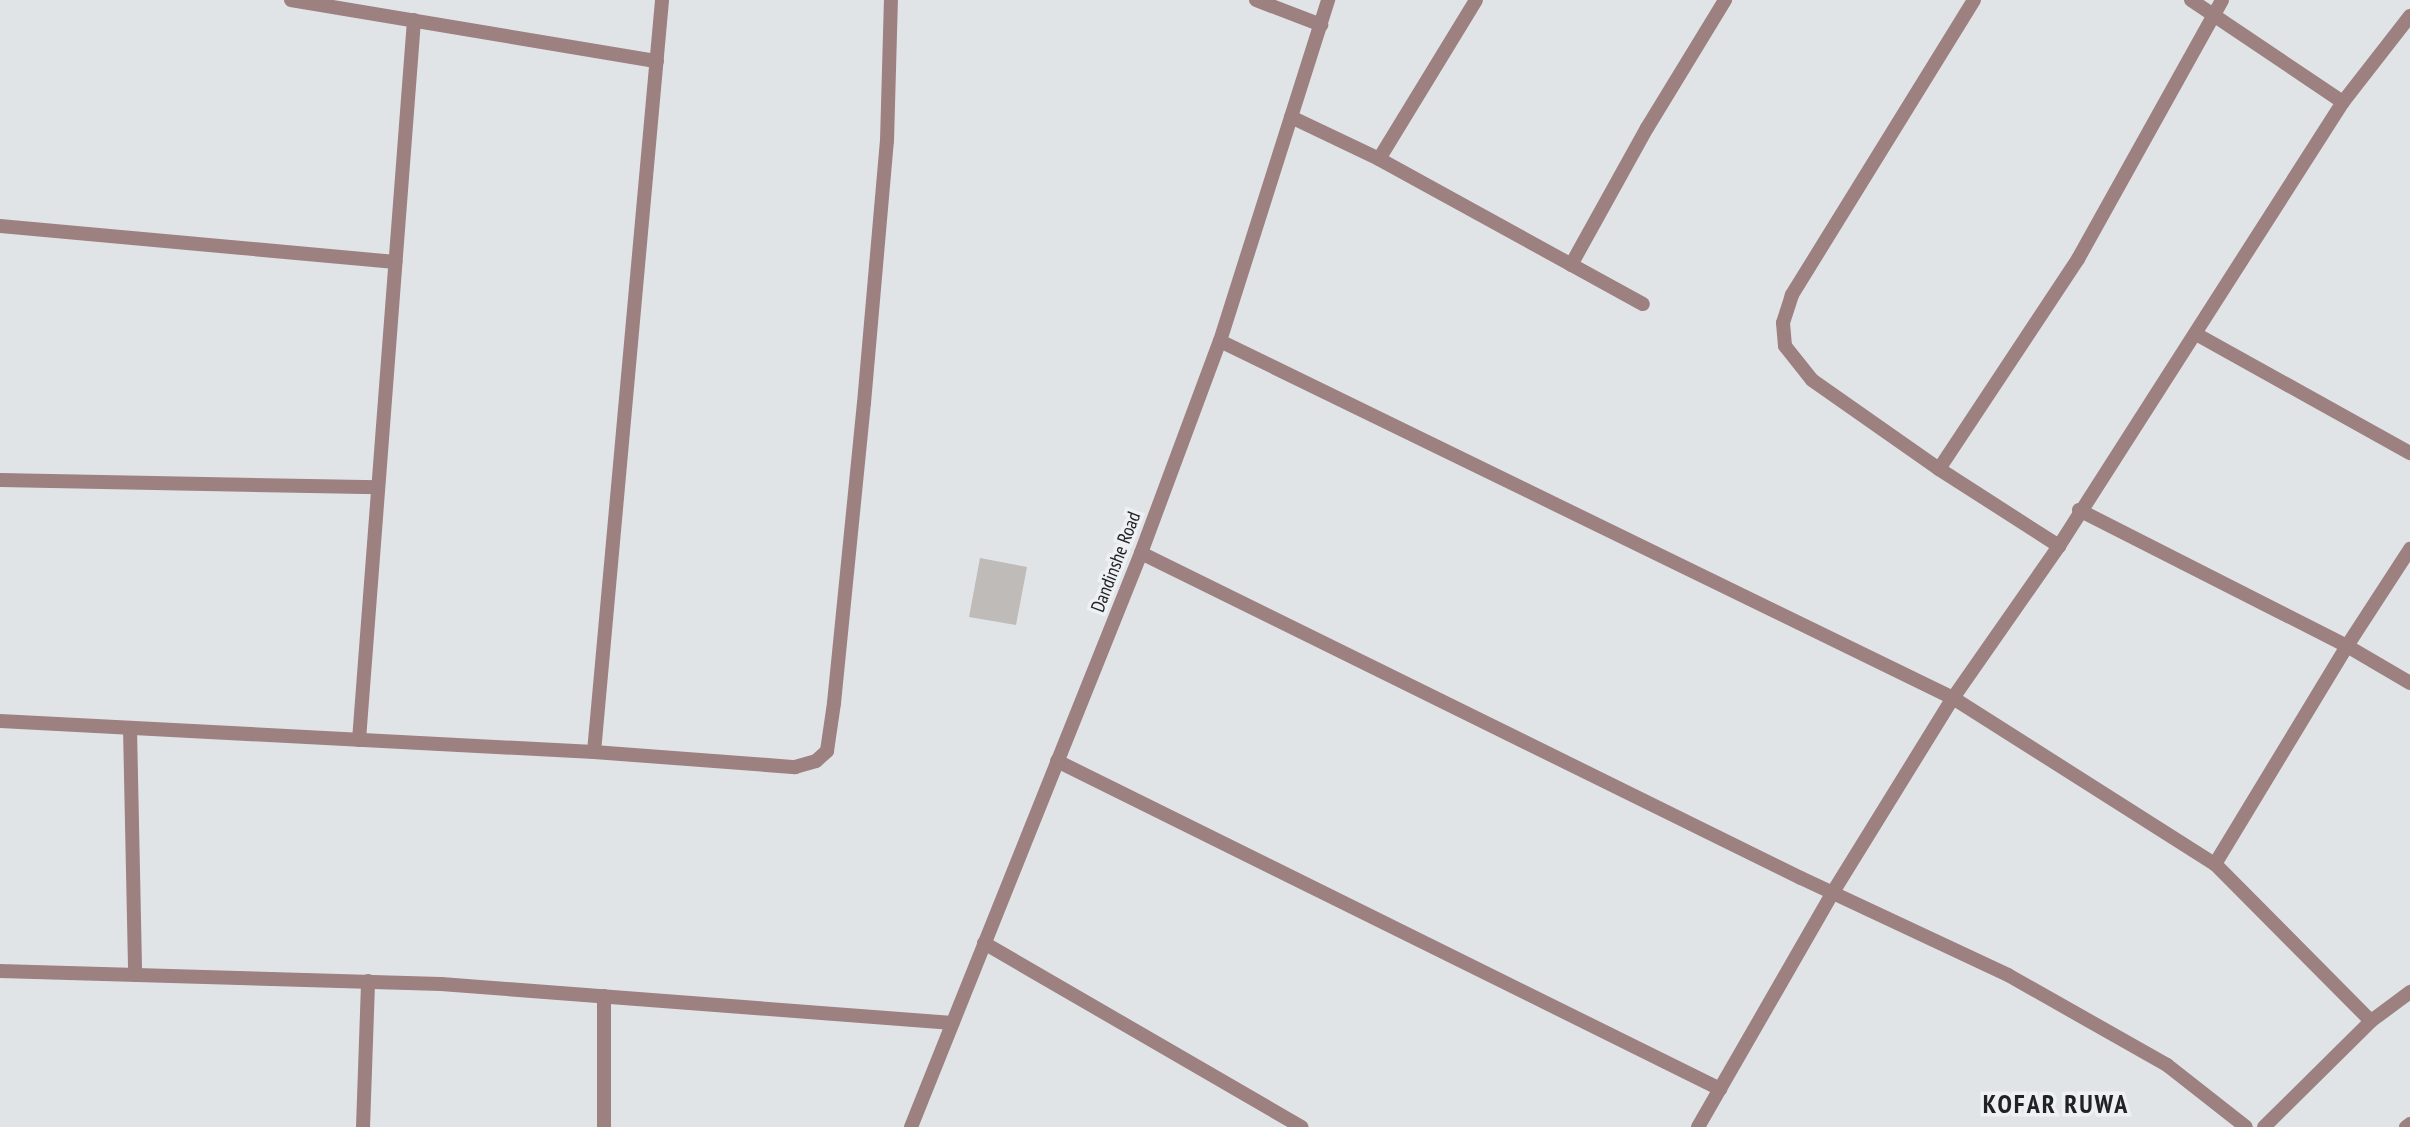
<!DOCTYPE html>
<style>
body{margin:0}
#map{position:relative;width:2410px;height:1127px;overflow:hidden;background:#e1e4e7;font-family:"PT Sans Narrow",sans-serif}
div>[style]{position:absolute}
.building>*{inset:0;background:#bebbb8}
.minor>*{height:14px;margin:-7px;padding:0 7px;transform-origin:7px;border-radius:7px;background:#9d8181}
.tertiary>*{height:14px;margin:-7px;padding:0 7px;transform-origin:7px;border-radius:7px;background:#9d8181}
span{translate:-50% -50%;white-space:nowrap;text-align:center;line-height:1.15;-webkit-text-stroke:7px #eef1f4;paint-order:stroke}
.street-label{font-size:19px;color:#212223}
.district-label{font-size:26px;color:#212223;font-weight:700;letter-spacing:2px}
</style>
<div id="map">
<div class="building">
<div style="clip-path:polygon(980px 558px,1027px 567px,1016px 625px,969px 617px)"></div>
</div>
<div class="minor">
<div style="left:291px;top:0;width:371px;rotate:9.5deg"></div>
<div style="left:1256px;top:0;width:70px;rotate:21deg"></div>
<div style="left:1974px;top:0;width:347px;rotate:121.7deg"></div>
<div style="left:1792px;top:295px;width:29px;rotate:108deg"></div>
<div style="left:1783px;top:323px;width:23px;rotate:85deg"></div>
<div style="left:1785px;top:346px;width:43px;rotate:51.5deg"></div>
<div style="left:1812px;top:380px;width:155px;rotate:35deg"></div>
<div style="left:1939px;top:469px;width:143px;rotate:32.7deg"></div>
<div style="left:2191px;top:0;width:183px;rotate:33.9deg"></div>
<div style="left:1291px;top:117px;width:98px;rotate:25.5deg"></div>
<div style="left:1379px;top:159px;width:301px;rotate:28.8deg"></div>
<div style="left:1379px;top:159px;width:186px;rotate:-58.6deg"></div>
<div style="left:0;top:226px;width:397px;rotate:5.2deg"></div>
<div style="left:1571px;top:265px;width:157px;rotate:-61deg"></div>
<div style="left:1647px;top:128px;width:150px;rotate:-58.6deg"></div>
<div style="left:2196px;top:334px;width:245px;rotate:29.1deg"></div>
<div style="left:1220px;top:341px;width:815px;rotate:25.97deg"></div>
<div style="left:1953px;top:698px;width:310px;rotate:32.4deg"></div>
<div style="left:2215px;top:864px;width:221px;rotate:45.2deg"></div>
<div style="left:2371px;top:1021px;width:49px;rotate:-36.6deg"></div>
<div style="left:1939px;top:469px;width:252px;rotate:-56.5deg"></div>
<div style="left:2078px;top:259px;width:296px;rotate:-60.9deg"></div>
<div style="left:0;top:480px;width:378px;rotate:1.1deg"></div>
<div style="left:2079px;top:510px;width:301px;rotate:26.9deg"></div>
<div style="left:2347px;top:646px;width:73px;rotate:30.4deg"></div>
<div style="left:1141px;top:553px;width:736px;rotate:26.22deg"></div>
<div style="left:1801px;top:878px;width:229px;rotate:25.1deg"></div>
<div style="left:2008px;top:975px;width:183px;rotate:29.5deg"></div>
<div style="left:2167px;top:1065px;width:100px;rotate:38.1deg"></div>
<div style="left:0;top:721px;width:595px;rotate:2.99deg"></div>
<div style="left:594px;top:752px;width:202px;rotate:4.3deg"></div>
<div style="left:795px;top:767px;width:22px;rotate:-16deg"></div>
<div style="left:816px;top:761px;width:15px;rotate:-42deg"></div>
<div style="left:827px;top:751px;width:49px;rotate:-81.7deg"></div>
<div style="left:834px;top:703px;width:301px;rotate:-84.3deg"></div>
<div style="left:864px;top:403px;width:263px;rotate:-85deg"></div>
<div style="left:887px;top:141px;width:141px;rotate:-88.4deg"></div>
<div style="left:130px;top:728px;width:247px;rotate:88.8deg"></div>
<div style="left:359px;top:740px;width:722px;rotate:-85.63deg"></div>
<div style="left:594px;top:752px;width:755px;rotate:-84.83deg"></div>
<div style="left:1057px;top:761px;width:740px;rotate:26.32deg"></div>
<div style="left:2215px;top:864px;width:255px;rotate:-58.8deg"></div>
<div style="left:2347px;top:646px;width:116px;rotate:-57deg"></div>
<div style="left:984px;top:943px;width:367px;rotate:30.1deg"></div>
<div style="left:0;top:971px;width:441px;rotate:1.7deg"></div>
<div style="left:441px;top:984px;width:513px;rotate:4.36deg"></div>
<div style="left:363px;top:1127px;width:146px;rotate:-88deg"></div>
<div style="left:604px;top:1127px;width:131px;rotate:-90deg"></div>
<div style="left:1698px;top:1127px;width:271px;rotate:-60.1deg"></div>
<div style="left:1833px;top:892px;width:228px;rotate:-58.3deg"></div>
<div style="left:1953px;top:698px;width:185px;rotate:-55.1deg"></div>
<div style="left:2059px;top:546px;width:527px;rotate:-57.4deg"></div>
<div style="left:2343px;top:102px;width:109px;rotate:-52.1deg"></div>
<div style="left:2264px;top:1127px;width:151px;rotate:-44.7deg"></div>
<div style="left:2406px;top:1127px;width:5px;rotate:-37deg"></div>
</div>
<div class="tertiary">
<div style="left:911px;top:1127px;width:618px;rotate:-68.16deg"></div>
<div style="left:1141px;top:553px;width:226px;rotate:-69.6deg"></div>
<div style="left:1220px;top:341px;width:358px;rotate:-72.4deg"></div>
</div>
<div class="street-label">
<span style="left:1116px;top:562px;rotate:-69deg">Dandinshe Road</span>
</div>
<div class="district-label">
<span style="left:2056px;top:1104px">KOFAR RUWA</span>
</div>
</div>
